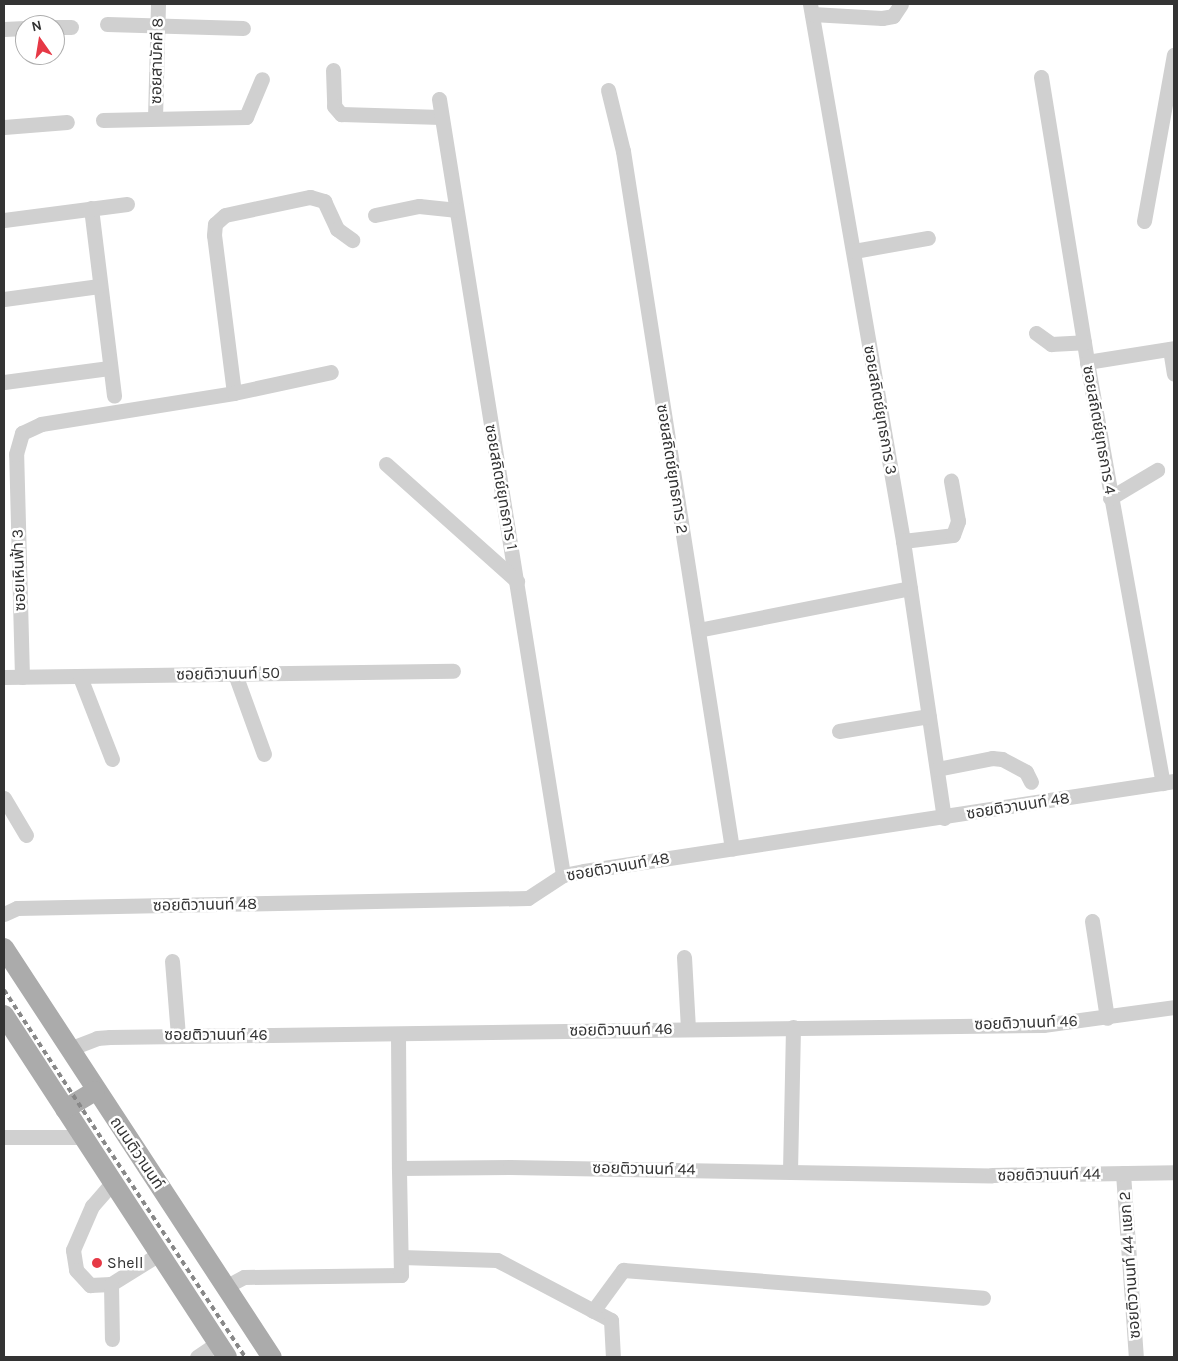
<!DOCTYPE html>
<meta charset="utf-8">
<style>
body{margin:0}
#map{position:relative;width:1178px;height:1361px;overflow:hidden;background:#fff;font-family:Karla,"Noto Sans Thai",sans-serif}
div>[style]{position:absolute}
.minor>*{height:15px;margin:-7.5px;padding:0 7.5px;transform-origin:7.5px;border-radius:7.5px;background:#d0d0d0}
.major>*{height:20px;margin:-10px;padding:0 10px;transform-origin:10px;border-radius:10px;background:#ababab}
.rail>*{height:4px;margin-top:-2px;transform-origin:0;background:repeating-linear-gradient(90deg,#888 0 5px,transparent 0 9px)}
.dots>*{width:14px;height:14px;translate:-50% -50%;box-sizing:border-box;border:2px solid #fff;border-radius:50%}
span{translate:-50% -50%;white-space:nowrap;text-align:center;line-height:1.15;-webkit-text-stroke:5px #fff;paint-order:stroke}
.street-label{font-size:16px;color:#333}
.poi-label{font-size:16px;color:#333}
.left{translate:0 -50%;text-align:left}
.frame{position:absolute;inset:0;border:5px solid #333;pointer-events:none}
.north{position:absolute;left:15px;top:15px;width:50px;height:50px;box-sizing:border-box;background:#fff;border:1px solid #adadad;border-radius:50%;rotate:347deg;font-size:14px;font-weight:700;line-height:20px;text-align:center;color:#333}
.north::after{content:'';display:block;margin:auto;width:18px;height:22px;background:#e63946;clip-path:polygon(50% 0,100% 100%,50% 72%,0 100%)}
</style>
<div id="map">
<div class="minor">
<div style="left:810px;top:4px;width:545px;rotate:80.17deg"></div>
<div style="left:903px;top:541px;width:280px;rotate:81.6deg"></div>
<div style="left:812px;top:14px;width:70px;rotate:3.3deg"></div>
<div style="left:882px;top:18px;width:11px;rotate:-10deg"></div>
<div style="left:893px;top:16px;width:14px;rotate:-56deg"></div>
<div style="left:107px;top:24px;width:136px;rotate:1.7deg"></div>
<div style="left:55px;top:27px;width:16px"></div>
<div style="left:4px;top:29px;width:21px;rotate:-3deg"></div>
<div style="left:333px;top:70px;width:36px;rotate:88deg"></div>
<div style="left:334px;top:106px;width:11px;rotate:49deg"></div>
<div style="left:341px;top:114px;width:100px;rotate:1.7deg"></div>
<div style="left:1041px;top:77px;width:289px;rotate:80.8deg"></div>
<div style="left:1087px;top:362px;width:428px;rotate:79.8deg"></div>
<div style="left:608px;top:90px;width:63px;rotate:76.2deg"></div>
<div style="left:623px;top:151px;width:706px;rotate:81.12deg"></div>
<div style="left:439px;top:99px;width:786px;rotate:80.92deg"></div>
<div style="left:155px;top:118px;width:114px;rotate:-88.5deg"></div>
<div style="left:103px;top:120px;width:143px;rotate:-1.2deg"></div>
<div style="left:246px;top:117px;width:41px;rotate:-67.2deg"></div>
<div style="left:4px;top:127px;width:63px;rotate:-4.5deg"></div>
<div style="left:91px;top:208px;width:189px;rotate:83deg"></div>
<div style="left:375px;top:215px;width:45px;rotate:-11.6deg"></div>
<div style="left:419px;top:206px;width:36px;rotate:6deg"></div>
<div style="left:4px;top:220px;width:124px;rotate:-7.4deg"></div>
<div style="left:1144px;top:221px;width:169px;rotate:-79.8deg"></div>
<div style="left:854px;top:251px;width:75px;rotate:-10deg"></div>
<div style="left:4px;top:299px;width:96px;rotate:-7.8deg"></div>
<div style="left:1036px;top:333px;width:19px;rotate:36deg"></div>
<div style="left:1051px;top:344px;width:33px;rotate:-3deg"></div>
<div style="left:1170px;top:349px;width:25px;rotate:81deg"></div>
<div style="left:1087px;top:362px;width:88px;rotate:-9.1deg"></div>
<div style="left:4px;top:382px;width:106px;rotate:-7.6deg"></div>
<div style="left:234px;top:393px;width:159px;rotate:-97.2deg"></div>
<div style="left:214px;top:235px;width:11px;rotate:-85deg"></div>
<div style="left:215px;top:224px;width:13px;rotate:-42deg"></div>
<div style="left:225px;top:215px;width:87px;rotate:-12deg"></div>
<div style="left:310px;top:197px;width:15px;rotate:16deg"></div>
<div style="left:324px;top:201px;width:31px;rotate:65deg"></div>
<div style="left:337px;top:229px;width:19px;rotate:36deg"></div>
<div style="left:386px;top:464px;width:176px;rotate:41.8deg"></div>
<div style="left:1110px;top:498px;width:55px;rotate:-30.8deg"></div>
<div style="left:903px;top:541px;width:50px;rotate:-6.8deg"></div>
<div style="left:953px;top:535px;width:15px;rotate:-70deg"></div>
<div style="left:958px;top:521px;width:41px;rotate:-99.9deg"></div>
<div style="left:698px;top:630px;width:216px;rotate:-11.2deg"></div>
<div style="left:235px;top:674px;width:85px;rotate:70.1deg"></div>
<div style="left:4px;top:677px;width:449px;rotate:-0.8deg"></div>
<div style="left:22px;top:677px;width:223px;rotate:-91.5deg"></div>
<div style="left:16px;top:454px;width:22px;rotate:-74deg"></div>
<div style="left:22px;top:433px;width:21px;rotate:-25deg"></div>
<div style="left:41px;top:424px;width:195px;rotate:-9.1deg"></div>
<div style="left:234px;top:393px;width:99px;rotate:-12.2deg"></div>
<div style="left:80px;top:677px;width:88px;rotate:68.7deg"></div>
<div style="left:839px;top:731px;width:91px;rotate:-9.5deg"></div>
<div style="left:937px;top:769px;width:56px;rotate:-11.3deg"></div>
<div style="left:992px;top:758px;width:10px;rotate:6deg"></div>
<div style="left:1002px;top:759px;width:27px;rotate:28deg"></div>
<div style="left:1026px;top:772px;width:11px;rotate:63deg"></div>
<div style="left:4px;top:798px;width:43px;rotate:59.3deg"></div>
<div style="left:4px;top:914px;width:14px;rotate:-25deg"></div>
<div style="left:17px;top:908px;width:511px;rotate:-1.12deg"></div>
<div style="left:528px;top:898px;width:42px;rotate:-33.3deg"></div>
<div style="left:563px;top:875px;width:21px;rotate:-11deg"></div>
<div style="left:584px;top:871px;width:597px;rotate:-8.67deg"></div>
<div style="left:1092px;top:921px;width:98px;rotate:81.2deg"></div>
<div style="left:684px;top:957px;width:71px;rotate:86.8deg"></div>
<div style="left:172px;top:961px;width:74px;rotate:85.4deg"></div>
<div style="left:398px;top:1034px;width:134px;rotate:89.6deg"></div>
<div style="left:69px;top:1049px;width:30px;rotate:-21deg"></div>
<div style="left:97px;top:1038px;width:13px;rotate:-4deg"></div>
<div style="left:110px;top:1037px;width:933px;rotate:-0.74deg"></div>
<div style="left:1043px;top:1025px;width:132px;rotate:-7.8deg"></div>
<div style="left:4px;top:1137px;width:80px"></div>
<div style="left:790px;top:1171px;width:144px;rotate:-88.8deg"></div>
<div style="left:1123px;top:1173px;width:184px;rotate:86deg"></div>
<div style="left:113px;top:1182px;width:32px;rotate:131deg"></div>
<div style="left:92px;top:1206px;width:48px;rotate:113.4deg"></div>
<div style="left:73px;top:1250px;width:20px;rotate:81deg"></div>
<div style="left:76px;top:1270px;width:21px;rotate:47deg"></div>
<div style="left:90px;top:1285px;width:21px;rotate:-3deg"></div>
<div style="left:111px;top:1284px;width:57px;rotate:-32deg"></div>
<div style="left:401px;top:1257px;width:96px;rotate:1.8deg"></div>
<div style="left:497px;top:1260px;width:129px;rotate:27.8deg"></div>
<div style="left:611px;top:1320px;width:37px;rotate:87deg"></div>
<div style="left:111px;top:1284px;width:55px;rotate:89deg"></div>
<div style="left:225px;top:1287px;width:21px;rotate:-28deg"></div>
<div style="left:244px;top:1277px;width:157px;rotate:-0.7deg"></div>
<div style="left:401px;top:1275px;width:107px;rotate:-91.1deg"></div>
<div style="left:399px;top:1168px;width:111px;rotate:-0.5deg"></div>
<div style="left:510px;top:1167px;width:482px;rotate:1deg"></div>
<div style="left:992px;top:1175px;width:182px;rotate:-0.9deg"></div>
<div style="left:593px;top:1311px;width:51px;rotate:-53.8deg"></div>
<div style="left:623px;top:1270px;width:361px;rotate:4.4deg"></div>
<div style="left:197px;top:1357px;width:25px;rotate:-34deg"></div>
</div>
<div class="major">
<div style="left:4px;top:948px;width:489px;rotate:56.8deg"></div>
<div style="left:4px;top:1015px;width:408px;rotate:56.9deg"></div>
<div style="left:65px;top:1109px;width:35px;rotate:-31deg"></div>
</div>
<div class="rail">
<div style="left:4px;top:990px;width:439px;rotate:56.7deg"></div>
</div>
<div class="dots">
<div style="left:97px;top:1263px;background:#e63946"></div>
</div>
<div class="street-label">
<span style="left:157px;top:61px;rotate:-89deg">ซอยสามัคคี 8</span>
<span style="left:880px;top:410px;rotate:80deg">ซอยสถิตย์ยุทธการ 3</span>
<span style="left:1099px;top:430px;rotate:80deg">ซอยสถิตย์ยุทธการ 4</span>
<span style="left:672px;top:469px;rotate:81deg">ซอยสถิตย์ยุทธการ 2</span>
<span style="left:501px;top:487px;rotate:80deg">ซอยสถิตย์ยุทธการ 1</span>
<span style="left:19px;top:570px;rotate:-92deg">ซอยเหินฟ้า 3</span>
<span style="left:228px;top:674px;rotate:-1deg">ซอยติวานนท์ 50</span>
<span style="left:1018px;top:806px;rotate:-9deg">ซอยติวานนท์ 48</span>
<span style="left:618px;top:867px;rotate:-10deg">ซอยติวานนท์ 48</span>
<span style="left:205px;top:905px;rotate:-1deg">ซอยติวานนท์ 48</span>
<span style="left:1026px;top:1023px;rotate:-2deg">ซอยติวานนท์ 46</span>
<span style="left:621px;top:1030px;rotate:-1deg">ซอยติวานนท์ 46</span>
<span style="left:216px;top:1035px">ซอยติวานนท์ 46</span>
<span style="left:137px;top:1153px;rotate:56deg">ถนนติวานนท์</span>
<span style="left:644px;top:1169px;rotate:1deg">ซอยติวานนท์ 44</span>
<span style="left:1049px;top:1175px;rotate:-1deg">ซอยติวานนท์ 44</span>
<span style="left:1130px;top:1265px;rotate:-94deg">ซอยติวานนท์ 44 แยก 2</span>
</div>
<div class="poi-label">
<span class="left" style="left:107px;top:1263px">Shell</span>
</div>
<div class="frame"></div>
<div class="north">N</div>
</div>
